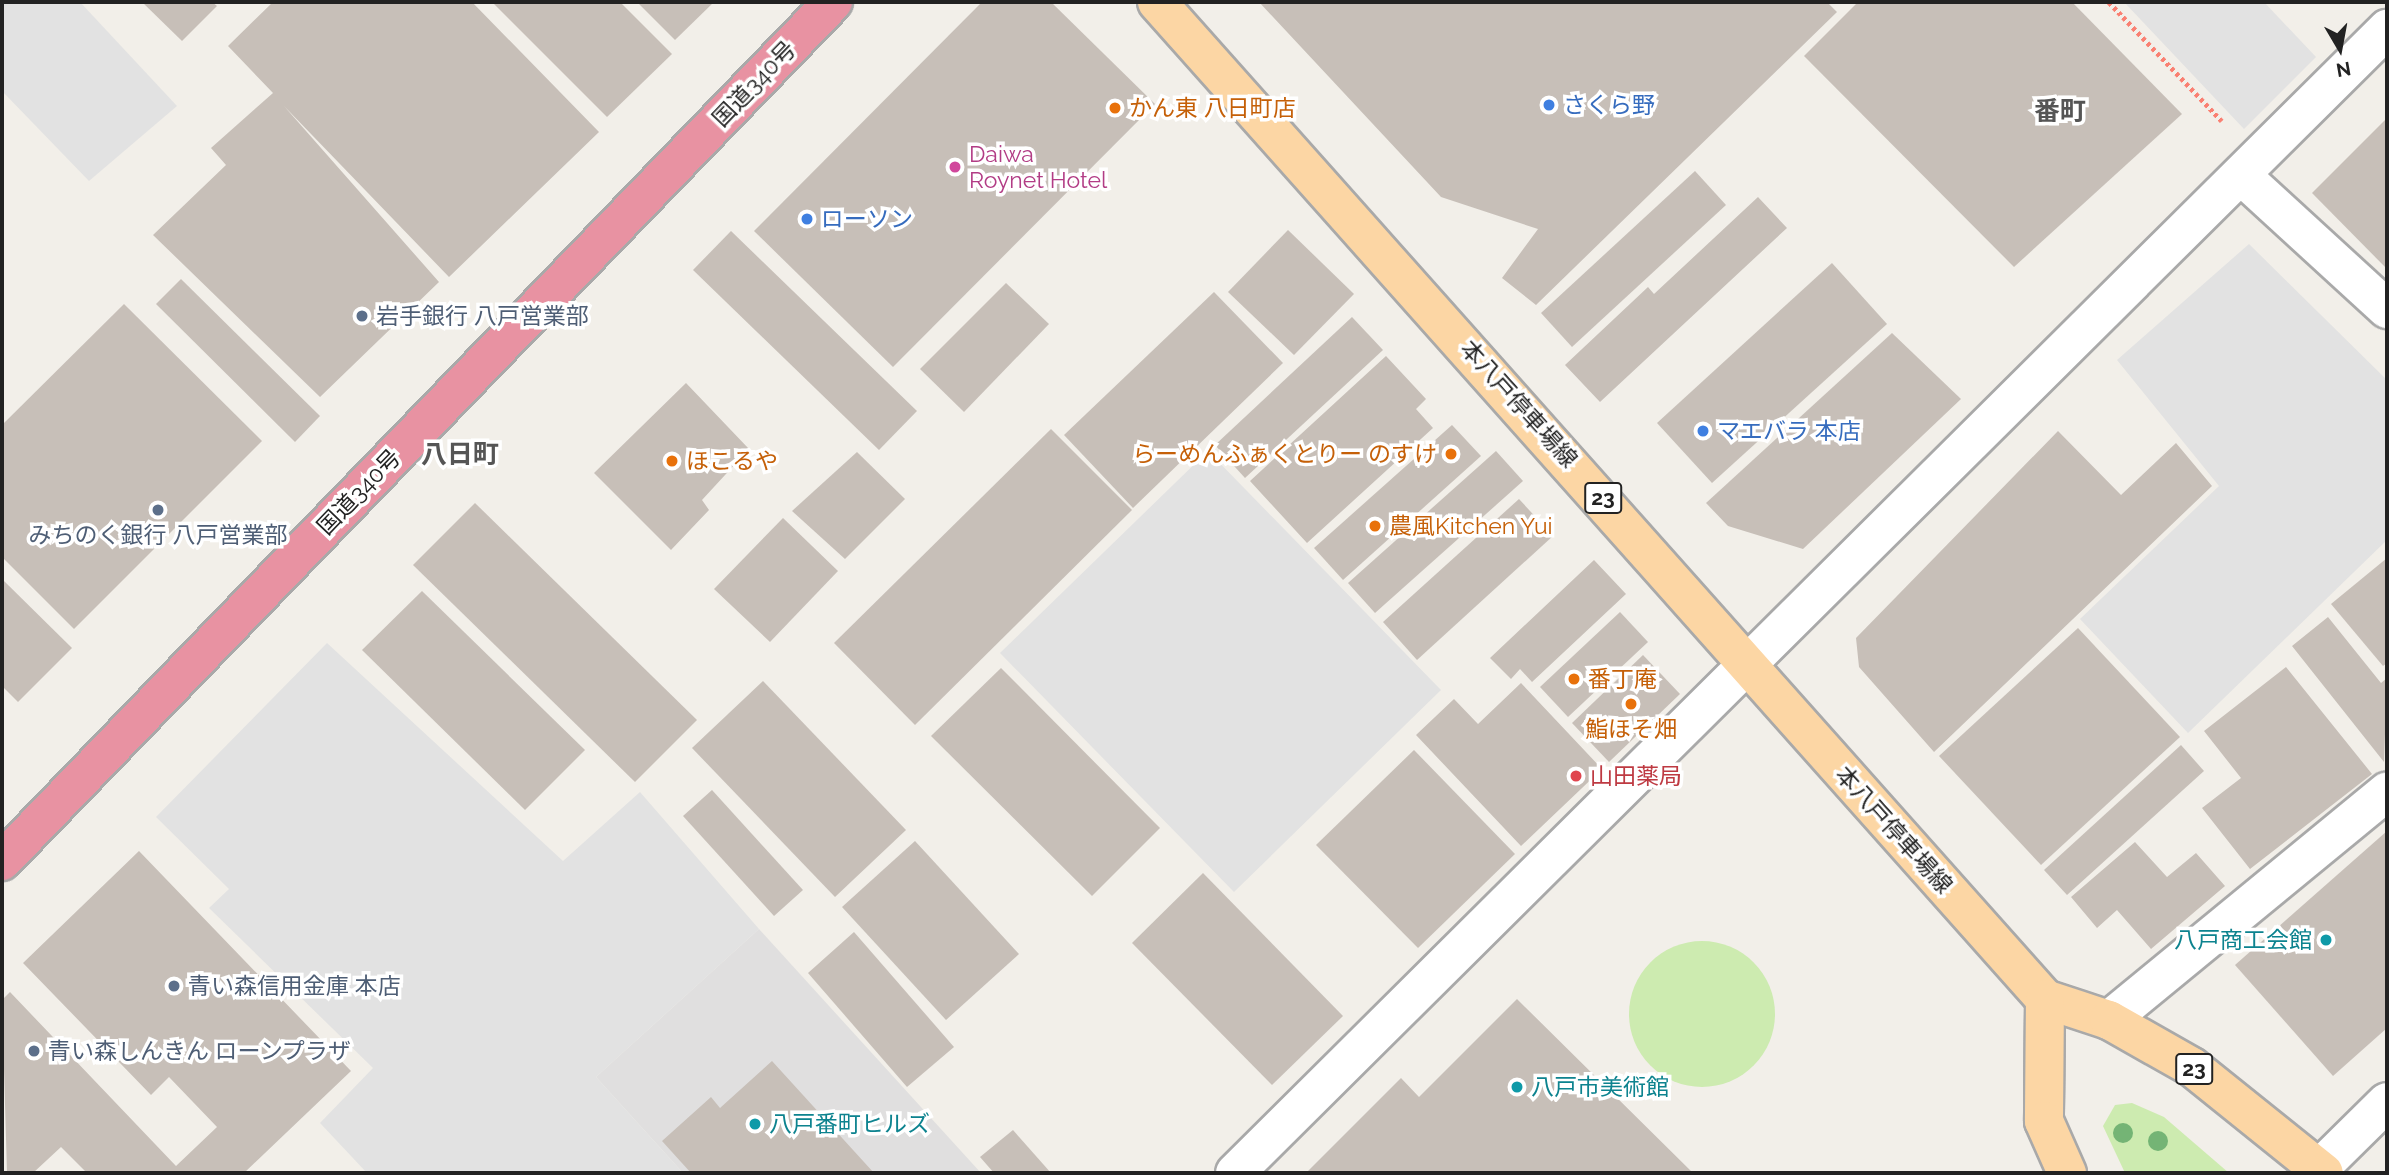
<!DOCTYPE html>
<meta charset="utf-8">
<style>
body{margin:0}
#map{position:relative;width:2389px;height:1175px;overflow:hidden;background:#f2efe9;font-family:Raleway,"Noto Sans JP",sans-serif}
div>[style]{position:absolute}
.residential>*{inset:0;background:#e0dfdf}
.grass>*{inset:0;background:#cdebb0}
.round{border-radius:50%}
.parking>*{inset:0;background:#e2e2e2}
.building>*{inset:0;background:#c7bfb8}
.path>*{height:4.5px;margin-top:-2.25px;transform-origin:0;background:repeating-linear-gradient(90deg,#fa8072 0 3.5px,transparent 0 7px)}
.roads{filter:drop-shadow(2px 0 #a9a9a9) drop-shadow(-2px 0 #a9a9a9) drop-shadow(0 2px #a9a9a9) drop-shadow(0 -2px #a9a9a9)}
.minor>*{height:38px;margin:-19px;padding:0 19px;transform-origin:19px;border-radius:19px;background:#fff}
.major>*{height:38px;margin:-19px;padding:0 19px;transform-origin:19px;border-radius:19px;background:#fcd6a4}
.highway>*{height:38px;margin:-19px;padding:0 19px;transform-origin:19px;border-radius:19px;background:#e892a2}
.trees>*{width:20px;height:20px;margin:-10px;border-radius:50%;background:#74b475}
.dots>*{width:19px;height:19px;translate:-50% -50%;box-sizing:border-box;border:4px solid #fff;border-radius:50%}
span{translate:-50% -50%;white-space:nowrap;text-align:center;line-height:1.15;-webkit-text-stroke:7px #fff;paint-order:stroke}
.shield-label span{padding:2px 5px;background:#fff;border:2px solid;border-radius:5px;-webkit-text-stroke-width:0}
.shield-label{font-size:21px;color:#222;font-weight:700}
.street-label{font-size:23px;color:#222}
.shop-label{font-size:23px;color:#366cbe}
.left{translate:0 -50%;text-align:left}
.food-label{font-size:23px;color:#c56008}
.right{translate:-100% -50%;text-align:right}
.hotel-label{font-size:23px;color:#b23c85}
.service-label{font-size:23px;color:#4e5e75}
.health-label{font-size:23px;color:#be3a42}
.culture-label{font-size:23px;color:#0d838f}
.quarter-label{font-size:26px;color:#555;font-weight:700}
.frame{position:absolute;inset:0;border:4px solid #222;pointer-events:none}
.north{position:absolute;left:2305px;top:14px;width:70px;height:70px;-webkit-text-stroke:5px #fff;paint-order:stroke;rotate:170deg;font-size:19px;font-weight:700;line-height:28px;text-align:center;color:#222}
.north::after{content:'';display:block;margin:auto;width:24px;height:32px;background:#222;clip-path:polygon(50% 0,100% 100%,50% 72%,0 100%)}
</style>
<div id="map">
<div class="residential">
<div style="clip-path:polygon(759px 929px,981px 1173px,683px 1173px,596px 1077px)"></div>
</div>
<div class="grass">
<div class="round" style="left:1629px;top:941px;width:146px;height:146px"></div>
<div style="clip-path:polygon(2132px 1103px,2164px 1117px,2229px 1173px,2125px 1173px,2103px 1126px,2115px 1105px)"></div>
</div>
<div class="parking">
<div style="clip-path:polygon(2px 2px,80px 2px,177px 106px,89px 181px,2px 91px)"></div>
<div style="clip-path:polygon(2124px 2px,2264px 2px,2316px 57px,2244px 129px)"></div>
<div style="clip-path:polygon(2249px 244px,2387px 380px,2387px 540px,2188px 733px,2080px 619px,2219px 486px,2117px 360px)"></div>
<div style="clip-path:polygon(1208px 451px,1441px 690px,1234px 892px,1000px 653px)"></div>
<div style="clip-path:polygon(327px 643px,563px 861px,640px 792px,759px 929px,596px 1077px,683px 1173px,367px 1173px,320px 1123px,373px 1068px,209px 908px,229px 889px,156px 817px)"></div>
</div>
<div class="building">
<div style="clip-path:polygon(142px 2px,212px 2px,217px 6px,182px 41px)"></div>
<div style="clip-path:polygon(273px 2px,472px 2px,599px 132px,449px 277px,284px 106px,439px 282px,320px 397px,153px 235px,226px 165px,211px 148px,273px 93px,228px 46px)"></div>
<div style="clip-path:polygon(492px 2px,620px 2px,672px 54px,607px 117px)"></div>
<div style="clip-path:polygon(637px 2px,714px 2px,675px 40px)"></div>
<div style="clip-path:polygon(982px 2px,1051px 2px,1155px 104px,893px 367px,754px 231px)"></div>
<div style="clip-path:polygon(1259px 2px,1827px 2px,1837px 12px,1536px 305px,1502px 278px,1538px 229px,1441px 197px)"></div>
<div style="clip-path:polygon(1858px 2px,2072px 2px,2182px 114px,2014px 267px,1804px 56px)"></div>
<div style="clip-path:polygon(2387px 118px,2387px 269px,2312px 193px)"></div>
<div style="clip-path:polygon(1695px 171px,1726px 205px,1572px 347px,1541px 313px)"></div>
<div style="clip-path:polygon(1758px 197px,1787px 228px,1600px 402px,1565px 365px,1648px 287px,1654px 294px)"></div>
<div style="clip-path:polygon(1288px 230px,1354px 294px,1294px 355px,1228px 292px)"></div>
<div style="clip-path:polygon(731px 231px,917px 411px,879px 450px,693px 270px)"></div>
<div style="clip-path:polygon(1832px 263px,1887px 324px,1712px 483px,1657px 423px)"></div>
<div style="clip-path:polygon(181px 279px,320px 416px,295px 442px,156px 304px)"></div>
<div style="clip-path:polygon(1006px 283px,1049px 324px,964px 412px,920px 369px)"></div>
<div style="clip-path:polygon(1214px 292px,1283px 363px,1133px 508px,1064px 435px)"></div>
<div style="clip-path:polygon(124px 304px,262px 441px,74px 629px,2px 557px,2px 425px)"></div>
<div style="clip-path:polygon(1352px 317px,1383px 350px,1245px 478px,1215px 445px)"></div>
<div style="clip-path:polygon(1892px 333px,1961px 399px,1803px 549px,1728px 526px,1706px 503px)"></div>
<div style="clip-path:polygon(1386px 356px,1426px 399px,1416px 409px,1433px 428px,1307px 543px,1250px 481px)"></div>
<div style="clip-path:polygon(686px 383px,749px 449px,702px 500px,709px 510px,671px 550px,594px 473px)"></div>
<div style="clip-path:polygon(1452px 425px,1481px 456px,1343px 580px,1314px 548px)"></div>
<div style="clip-path:polygon(1051px 429px,1132px 510px,915px 725px,834px 643px)"></div>
<div style="clip-path:polygon(2058px 431px,2121px 495px,2176px 443px,2212px 486px,1934px 752px,1859px 667px,1856px 638px)"></div>
<div style="clip-path:polygon(1496px 451px,1523px 481px,1375px 613px,1348px 583px)"></div>
<div style="clip-path:polygon(857px 452px,905px 499px,845px 559px,792px 511px)"></div>
<div style="clip-path:polygon(1519px 499px,1553px 536px,1417px 660px,1383px 622px)"></div>
<div style="clip-path:polygon(475px 503px,697px 720px,635px 782px,413px 565px)"></div>
<div style="clip-path:polygon(783px 518px,838px 571px,770px 642px,714px 589px)"></div>
<div style="clip-path:polygon(2387px 558px,2387px 663px,2383px 666px,2331px 604px)"></div>
<div style="clip-path:polygon(1594px 560px,1626px 594px,1532px 682px,1520px 669px,1511px 679px,1490px 658px)"></div>
<div style="clip-path:polygon(2px 579px,72px 648px,18px 702px,2px 686px)"></div>
<div style="clip-path:polygon(422px 591px,585px 750px,525px 810px,362px 650px)"></div>
<div style="clip-path:polygon(1620px 612px,1648px 642px,1568px 717px,1540px 687px)"></div>
<div style="clip-path:polygon(2328px 617px,2381px 683px,2387px 678px,2384px 762px,2292px 646px)"></div>
<div style="clip-path:polygon(2078px 628px,2180px 737px,2041px 865px,1939px 756px)"></div>
<div style="clip-path:polygon(1643px 655px,1680px 694px,1609px 762px,1572px 723px)"></div>
<div style="clip-path:polygon(2286px 667px,2372px 774px,2250px 869px,2202px 808px,2241px 778px,2204px 731px)"></div>
<div style="clip-path:polygon(1001px 668px,1160px 828px,1092px 896px,931px 736px)"></div>
<div style="clip-path:polygon(763px 681px,906px 830px,835px 897px,692px 748px)"></div>
<div style="clip-path:polygon(1521px 683px,1602px 769px,1521px 846px,1416px 735px,1454px 699px,1478px 724px)"></div>
<div style="clip-path:polygon(2181px 745px,2204px 771px,2067px 895px,2044px 870px)"></div>
<div style="clip-path:polygon(1414px 750px,1515px 854px,1418px 948px,1316px 845px)"></div>
<div style="clip-path:polygon(712px 790px,803px 890px,774px 916px,683px 816px)"></div>
<div style="clip-path:polygon(2387px 831px,2387px 1028px,2333px 1076px,2235px 965px)"></div>
<div style="clip-path:polygon(915px 841px,1019px 954px,946px 1020px,842px 907px)"></div>
<div style="clip-path:polygon(2135px 842px,2167px 877px,2196px 853px,2225px 886px,2151px 949px,2117px 910px,2097px 928px,2071px 897px)"></div>
<div style="clip-path:polygon(139px 851px,351px 1071px,244px 1173px,87px 1173px,61px 1147px,33px 1173px,7px 1173px,2px 1000px,10px 992px,176px 1166px,217px 1127px,169px 1077px,151px 1095px,23px 963px)"></div>
<div style="clip-path:polygon(1203px 873px,1343px 1016px,1272px 1085px,1132px 943px)"></div>
<div style="clip-path:polygon(854px 932px,954px 1047px,907px 1087px,808px 973px)"></div>
<div style="clip-path:polygon(1517px 999px,1693px 1173px,1306px 1173px,1401px 1078px,1419px 1097px)"></div>
<div style="clip-path:polygon(772px 1061px,874px 1173px,691px 1173px,662px 1141px,711px 1097px,720px 1108px)"></div>
<div style="clip-path:polygon(1013px 1130px,1051px 1173px,994px 1173px,980px 1157px)"></div>
</div>
<div class="path">
<div style="left:2109px;top:2px;width:164px;rotate:46.5deg"></div>
</div>
<div class="roads">
<div class="minor">
<div style="left:2242px;top:176px;width:197px;rotate:42.5deg"></div>
<div style="left:2109px;top:1020px;width:360px;rotate:-39.4deg"></div>
<div style="left:2319px;top:1169px;width:95px;rotate:-44.6deg"></div>
<div style="left:1235px;top:1173px;width:1624px;rotate:-44.8deg"></div>
</div>
<div class="major">
<div style="left:1157px;top:2px;width:1335px;rotate:48.31deg"></div>
<div style="left:2045px;top:999px;width:67px;rotate:18.2deg"></div>
<div style="left:2109px;top:1020px;width:95px;rotate:29.5deg"></div>
<div style="left:2192px;top:1067px;width:169px;rotate:38.8deg"></div>
<div style="left:2045px;top:999px;width:122px;rotate:90.5deg"></div>
<div style="left:2044px;top:1121px;width:57px;rotate:66.1deg"></div>
</div>
<div class="highway">
<div style="left:2px;top:861px;width:1195px;rotate:-45.95deg"></div>
</div>
</div>
<div class="trees">
<div style="left:2123px;top:1133px"></div>
<div style="left:2158px;top:1141px"></div>
</div>
<div class="dots">
<div style="left:1549px;top:105px;background:#3f7fe0"></div>
<div style="left:1115px;top:108px;background:#e8710a"></div>
<div style="left:955px;top:167px;background:#d1479c"></div>
<div style="left:807px;top:219px;background:#3f7fe0"></div>
<div style="left:362px;top:316px;background:#5c6f8a"></div>
<div style="left:1703px;top:431px;background:#3f7fe0"></div>
<div style="left:1451px;top:454px;background:#e8710a"></div>
<div style="left:672px;top:461px;background:#e8710a"></div>
<div style="left:158px;top:510px;background:#5c6f8a"></div>
<div style="left:1375px;top:526px;background:#e8710a"></div>
<div style="left:1574px;top:679px;background:#e8710a"></div>
<div style="left:1631px;top:704px;background:#e8710a"></div>
<div style="left:1576px;top:776px;background:#e0444e"></div>
<div style="left:2326px;top:940px;background:#0f9aa8"></div>
<div style="left:174px;top:986px;background:#5c6f8a"></div>
<div style="left:34px;top:1051px;background:#5c6f8a"></div>
<div style="left:1517px;top:1087px;background:#0f9aa8"></div>
<div style="left:755px;top:1124px;background:#0f9aa8"></div>
</div>
<div class="shield-label">
<span style="left:1603px;top:498px">23</span>
<span style="left:2194px;top:1069px">23</span>
</div>
<div class="street-label">
<span style="left:754px;top:84px;rotate:-46deg">国道340号</span>
<span style="left:1519px;top:404px;rotate:48deg">本八戸停車場線</span>
<span style="left:359px;top:492px;rotate:-46deg">国道340号</span>
<span style="left:1894px;top:830px;rotate:48deg">本八戸停車場線</span>
</div>
<div class="shop-label">
<span class="left" style="left:1563px;top:105px">さくら野</span>
<span class="left" style="left:821px;top:219px">ローソン</span>
<span class="left" style="left:1717px;top:431px">マエバラ 本店</span>
</div>
<div class="food-label">
<span class="left" style="left:1129px;top:108px">かん東 八日町店</span>
<span class="right" style="left:1437px;top:454px">らーめんふぁくとりー のすけ</span>
<span class="left" style="left:686px;top:461px">ほこるや</span>
<span class="left" style="left:1389px;top:526px">農風Kitchen Yui</span>
<span class="left" style="left:1588px;top:679px">番丁庵</span>
<span style="left:1631px;top:729px">鮨ほそ畑</span>
</div>
<div class="hotel-label">
<span class="left" style="left:969px;top:167px">Daiwa<br>Roynet Hotel</span>
</div>
<div class="service-label">
<span class="left" style="left:376px;top:316px">岩手銀行 八戸営業部</span>
<span style="left:158px;top:535px">みちのく銀行 八戸営業部</span>
<span class="left" style="left:188px;top:986px">青い森信用金庫 本店</span>
<span class="left" style="left:48px;top:1051px">青い森しんきん ローンプラザ</span>
</div>
<div class="health-label">
<span class="left" style="left:1590px;top:776px">山田薬局</span>
</div>
<div class="culture-label">
<span class="right" style="left:2312px;top:940px">八戸商工会館</span>
<span class="left" style="left:1531px;top:1087px">八戸市美術館</span>
<span class="left" style="left:769px;top:1124px">八戸番町ヒルズ</span>
</div>
<div class="quarter-label">
<span style="left:2060px;top:112px">番町</span>
<span style="left:460px;top:455px">八日町</span>
</div>
<div class="frame"></div>
<div class="north">N</div>
</div>
